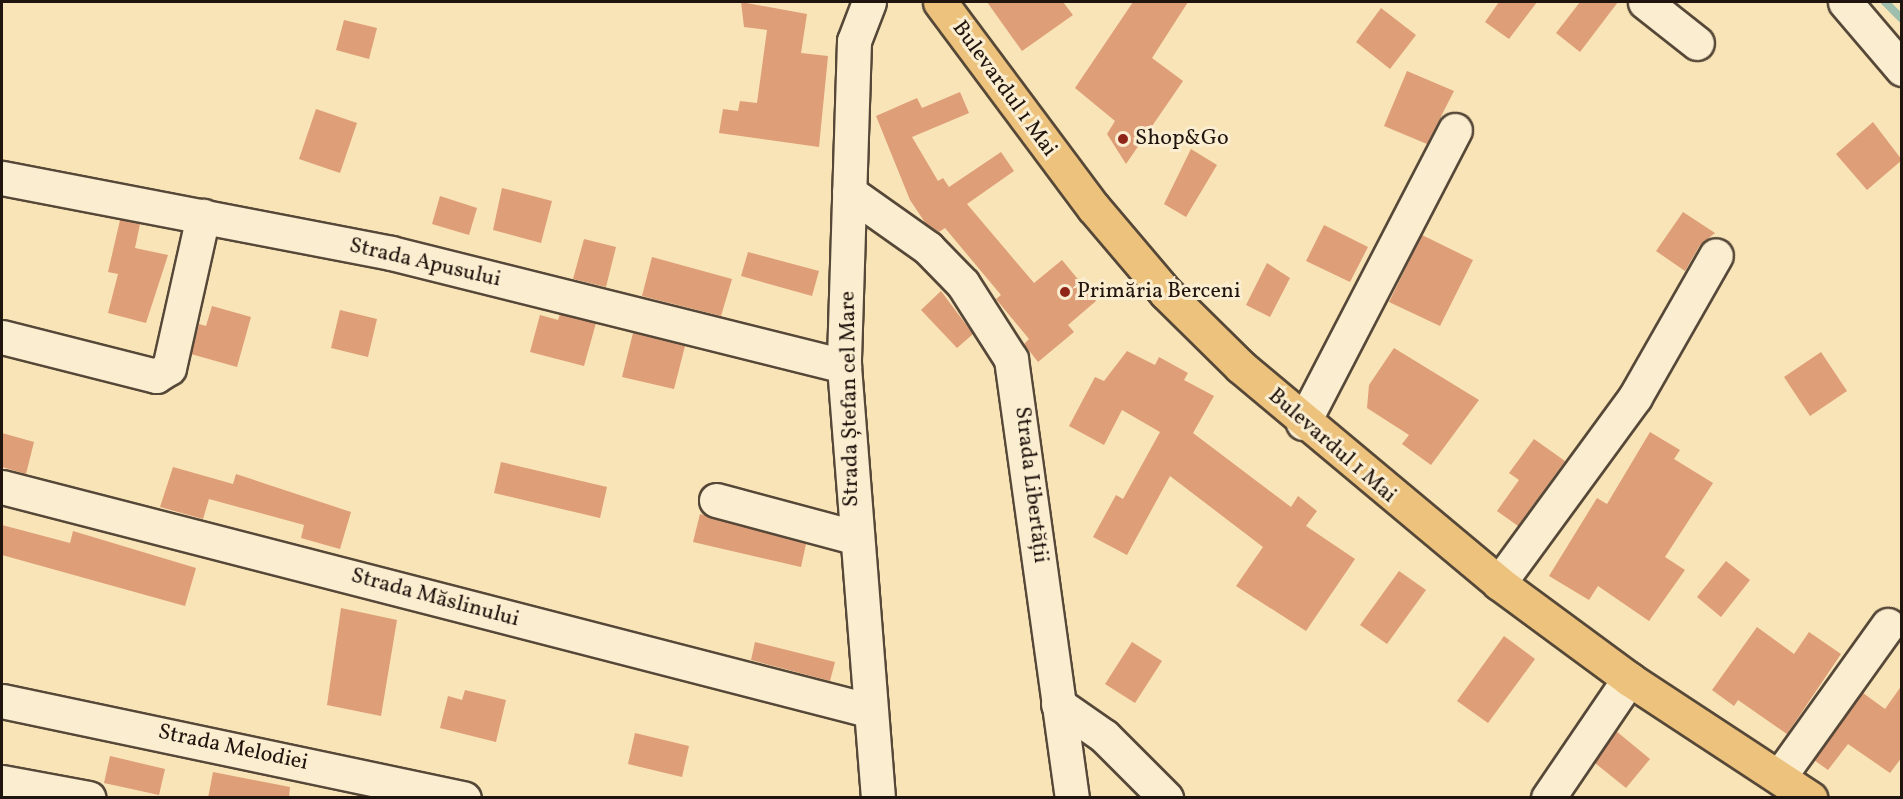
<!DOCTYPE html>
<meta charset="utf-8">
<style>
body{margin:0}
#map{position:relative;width:1903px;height:799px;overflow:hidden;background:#f9e4b7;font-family:Vollkorn,serif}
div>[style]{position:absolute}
.stream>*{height:8px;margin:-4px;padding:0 4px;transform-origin:4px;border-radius:4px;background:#9ebfad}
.building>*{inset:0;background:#de9e77}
.roads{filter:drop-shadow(2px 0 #564838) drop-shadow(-2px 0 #564838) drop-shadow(0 2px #564838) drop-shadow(0 -2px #564838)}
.minor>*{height:33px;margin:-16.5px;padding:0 16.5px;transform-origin:16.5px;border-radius:16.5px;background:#fbedd0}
.major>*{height:33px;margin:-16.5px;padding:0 16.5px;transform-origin:16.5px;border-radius:16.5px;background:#ecc27c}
.dots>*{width:16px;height:16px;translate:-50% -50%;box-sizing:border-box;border:3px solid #fbedd0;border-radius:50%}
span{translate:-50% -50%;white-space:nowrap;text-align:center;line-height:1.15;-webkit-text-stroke:6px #fbedd0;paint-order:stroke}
.street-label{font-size:22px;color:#20140e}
.poi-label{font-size:22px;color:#20140e}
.left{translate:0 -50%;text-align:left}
.frame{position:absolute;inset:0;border:3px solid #20140e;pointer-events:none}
</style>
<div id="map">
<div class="stream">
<div style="left:1885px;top:2px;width:24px;rotate:45deg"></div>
</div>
<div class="building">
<div style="clip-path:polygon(741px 2px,807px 14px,801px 53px,828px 56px,819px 147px,719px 133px,723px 109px,738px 111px,740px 101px,757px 103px,767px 30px,744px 27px)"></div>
<div style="clip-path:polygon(987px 2px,1063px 2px,1073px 15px,1022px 51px)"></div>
<div style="clip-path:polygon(1133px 2px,1188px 2px,1152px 58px,1183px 81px,1126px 164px,1107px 134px,1115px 121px,1075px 88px)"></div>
<div style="clip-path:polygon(1499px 2px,1537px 2px,1509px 39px,1485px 22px)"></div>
<div style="clip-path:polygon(1580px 2px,1618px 2px,1580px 52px,1556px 33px)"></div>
<div style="clip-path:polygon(1381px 8px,1416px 35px,1390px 69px,1356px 42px)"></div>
<div style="clip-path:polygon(344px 20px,377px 28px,369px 59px,336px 50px)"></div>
<div style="clip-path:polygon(1407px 71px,1454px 91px,1427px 144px,1384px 126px)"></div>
<div style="clip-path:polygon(960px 92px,969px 113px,912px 137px,938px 181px,943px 178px,949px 187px,1001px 152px,1014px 171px,967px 204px,1034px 283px,1062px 260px,1096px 301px,1068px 325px,1074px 332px,1038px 362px,1024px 344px,1029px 339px,996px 299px,1001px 295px,945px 228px,939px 232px,926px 224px,910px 200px,876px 116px,917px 98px,922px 108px)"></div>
<div style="clip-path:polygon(316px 109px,357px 123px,340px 173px,299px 159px)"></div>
<div style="clip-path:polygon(1873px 122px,1902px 160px,1867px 190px,1836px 154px)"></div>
<div style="clip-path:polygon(1191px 149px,1217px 165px,1186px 217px,1164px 204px)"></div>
<div style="clip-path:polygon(502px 188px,552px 201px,541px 243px,493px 230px)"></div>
<div style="clip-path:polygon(440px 196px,477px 208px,469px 235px,432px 224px)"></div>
<div style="clip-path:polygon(1683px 212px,1715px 233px,1700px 245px,1685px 271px,1656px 251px)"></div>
<div style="clip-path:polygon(120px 220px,140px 224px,135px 248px,168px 255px,146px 323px,108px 313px,118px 274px,108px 272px)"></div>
<div style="clip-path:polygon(1324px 225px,1368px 247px,1350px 282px,1306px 261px)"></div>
<div style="clip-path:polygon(1422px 235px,1473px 260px,1440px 326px,1389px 302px)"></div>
<div style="clip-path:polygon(584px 239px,616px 247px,606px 287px,573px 279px)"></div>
<div style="clip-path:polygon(748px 252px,819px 271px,812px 296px,741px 276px)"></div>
<div style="clip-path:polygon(652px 257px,732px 279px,721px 316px,642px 296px)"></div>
<div style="clip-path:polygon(1267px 263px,1290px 278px,1270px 317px,1246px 305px)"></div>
<div style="clip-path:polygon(941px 291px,973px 334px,957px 348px,921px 310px)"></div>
<div style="clip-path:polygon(212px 306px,251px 317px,237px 367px,191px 354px,199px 324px,206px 326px)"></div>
<div style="clip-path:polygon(340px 310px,377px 319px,368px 357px,331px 348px)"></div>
<div style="clip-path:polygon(560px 314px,596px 323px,584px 366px,530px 352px,540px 315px,558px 320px)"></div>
<div style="clip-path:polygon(633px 333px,685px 346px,674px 389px,622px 377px)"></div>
<div style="clip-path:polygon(1394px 348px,1479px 400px,1431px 465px,1402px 444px,1409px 435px,1367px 408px,1369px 385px)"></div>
<div style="clip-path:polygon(1127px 351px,1155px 365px,1159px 357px,1188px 373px,1184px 380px,1214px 396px,1193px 433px,1291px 507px,1298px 496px,1317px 511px,1306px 526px,1355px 559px,1306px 631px,1236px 586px,1263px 547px,1170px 476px,1127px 555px,1093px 537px,1116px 495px,1123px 499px,1160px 432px,1122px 410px,1104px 445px,1069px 426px,1095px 377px,1104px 381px)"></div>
<div style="clip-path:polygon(1821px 352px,1847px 391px,1810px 416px,1784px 377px)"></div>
<div style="clip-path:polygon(1650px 432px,1680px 450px,1674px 459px,1713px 483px,1665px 557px,1685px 570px,1649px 621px,1598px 586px,1589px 600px,1549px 576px,1597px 498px,1607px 504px)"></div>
<div style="clip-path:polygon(2px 433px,34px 442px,26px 474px,2px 467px)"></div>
<div style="clip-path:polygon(1534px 439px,1565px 461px,1518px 526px,1497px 511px,1519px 480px,1509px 473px)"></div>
<div style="clip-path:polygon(501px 462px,607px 487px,600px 518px,494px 493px)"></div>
<div style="clip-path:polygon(173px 467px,233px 484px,236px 474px,351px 512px,340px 549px,301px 538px,304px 525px,209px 499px,203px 519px,160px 507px)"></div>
<div style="clip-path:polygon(700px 514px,806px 544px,801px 567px,693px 542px)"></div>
<div style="clip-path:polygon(2px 525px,70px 543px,73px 531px,196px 568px,185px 606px,2px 555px)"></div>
<div style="clip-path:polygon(1726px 561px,1750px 580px,1721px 617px,1697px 597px)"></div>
<div style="clip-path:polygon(1399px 571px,1426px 590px,1387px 644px,1360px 625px)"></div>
<div style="clip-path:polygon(341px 608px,397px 620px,381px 716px,327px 705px)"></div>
<div style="clip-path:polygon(1757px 627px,1794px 654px,1809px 632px,1841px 654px,1787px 734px,1738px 700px,1734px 706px,1712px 690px)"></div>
<div style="clip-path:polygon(1504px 636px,1535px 659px,1488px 723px,1457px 701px)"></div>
<div style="clip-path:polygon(755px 642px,835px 662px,830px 681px,751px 660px)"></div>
<div style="clip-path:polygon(1132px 642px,1162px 661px,1135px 703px,1105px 684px)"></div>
<div style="clip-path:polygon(1902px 685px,1902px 757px,1890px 773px,1848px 744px,1828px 770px,1814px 760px,1863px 693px,1885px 709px)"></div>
<div style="clip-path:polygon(465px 690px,506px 700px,496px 742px,440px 728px,448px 696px,462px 700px)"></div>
<div style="clip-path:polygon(1616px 731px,1650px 759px,1626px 788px,1595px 763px)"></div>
<div style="clip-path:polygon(635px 733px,689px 746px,682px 777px,628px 764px)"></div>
<div style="clip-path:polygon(110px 756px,165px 769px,159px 795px,104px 783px)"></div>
<div style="clip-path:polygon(213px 772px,290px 787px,289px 798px,208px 798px)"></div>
</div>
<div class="roads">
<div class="minor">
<div style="left:869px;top:2px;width:42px;rotate:111deg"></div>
<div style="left:854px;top:41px;width:325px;rotate:91.8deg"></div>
<div style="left:844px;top:366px;width:433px;rotate:85.5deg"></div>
<div style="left:1645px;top:2px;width:66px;rotate:38.3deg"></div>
<div style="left:1845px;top:2px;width:88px;rotate:49.6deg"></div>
<div style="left:2px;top:178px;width:396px;rotate:10.9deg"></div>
<div style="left:391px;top:253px;width:467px;rotate:14deg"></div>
<div style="left:849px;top:192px;width:97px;rotate:35.3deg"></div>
<div style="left:928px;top:248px;width:50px;rotate:45.8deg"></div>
<div style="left:963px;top:284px;width:89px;rotate:57.4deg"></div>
<div style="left:1011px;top:359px;width:443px;rotate:82.1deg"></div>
<div style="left:2px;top:337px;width:159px;rotate:14.2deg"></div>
<div style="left:156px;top:376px;width:15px;rotate:-32deg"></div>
<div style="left:169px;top:368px;width:156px;rotate:-77.4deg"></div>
<div style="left:1303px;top:423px;width:330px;rotate:-62.6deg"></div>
<div style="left:2px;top:487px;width:894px;rotate:14.44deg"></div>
<div style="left:716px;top:500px;width:143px;rotate:15deg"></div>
<div style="left:1499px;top:583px;width:230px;rotate:-53.8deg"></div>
<div style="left:1635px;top:397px;width:163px;rotate:-60.3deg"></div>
<div style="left:2px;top:701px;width:472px;rotate:11.9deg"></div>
<div style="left:1058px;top:704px;width:56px;rotate:34.8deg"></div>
<div style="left:1104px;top:736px;width:88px;rotate:45deg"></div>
<div style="left:1779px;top:777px;width:187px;rotate:-54.4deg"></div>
<div style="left:2px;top:782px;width:88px;rotate:10.4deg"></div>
<div style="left:1548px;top:798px;width:144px;rotate:-55.8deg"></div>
</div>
<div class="major">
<div style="left:940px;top:2px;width:256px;rotate:53.3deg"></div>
<div style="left:1093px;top:207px;width:113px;rotate:49.7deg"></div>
<div style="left:1166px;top:293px;width:105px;rotate:44.6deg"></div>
<div style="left:1241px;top:367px;width:336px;rotate:39.9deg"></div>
<div style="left:1499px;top:583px;width:162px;rotate:36.4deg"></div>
<div style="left:1629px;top:679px;width:217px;rotate:33.3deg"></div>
</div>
</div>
<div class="dots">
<div style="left:1123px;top:139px;background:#8f2418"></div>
<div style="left:1065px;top:292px;background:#8f2418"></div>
</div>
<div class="street-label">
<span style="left:1004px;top:89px;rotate:54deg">Bulevardul 1 Mai</span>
<span style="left:425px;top:263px;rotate:13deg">Strada Apusului</span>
<span style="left:850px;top:399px;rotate:-91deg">Strada Ștefan cel Mare</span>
<span style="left:1332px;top:446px;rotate:41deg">Bulevardul 1 Mai</span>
<span style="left:1031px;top:485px;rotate:83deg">Strada Libertății</span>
<span style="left:435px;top:598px;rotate:15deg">Strada Măslinului</span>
<span style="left:233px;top:748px;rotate:12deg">Strada Melodiei</span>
</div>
<div class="poi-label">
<span class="left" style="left:1135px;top:139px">Shop&amp;Go</span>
<span class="left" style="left:1077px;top:292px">Primăria Berceni</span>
</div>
<div class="frame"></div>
</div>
